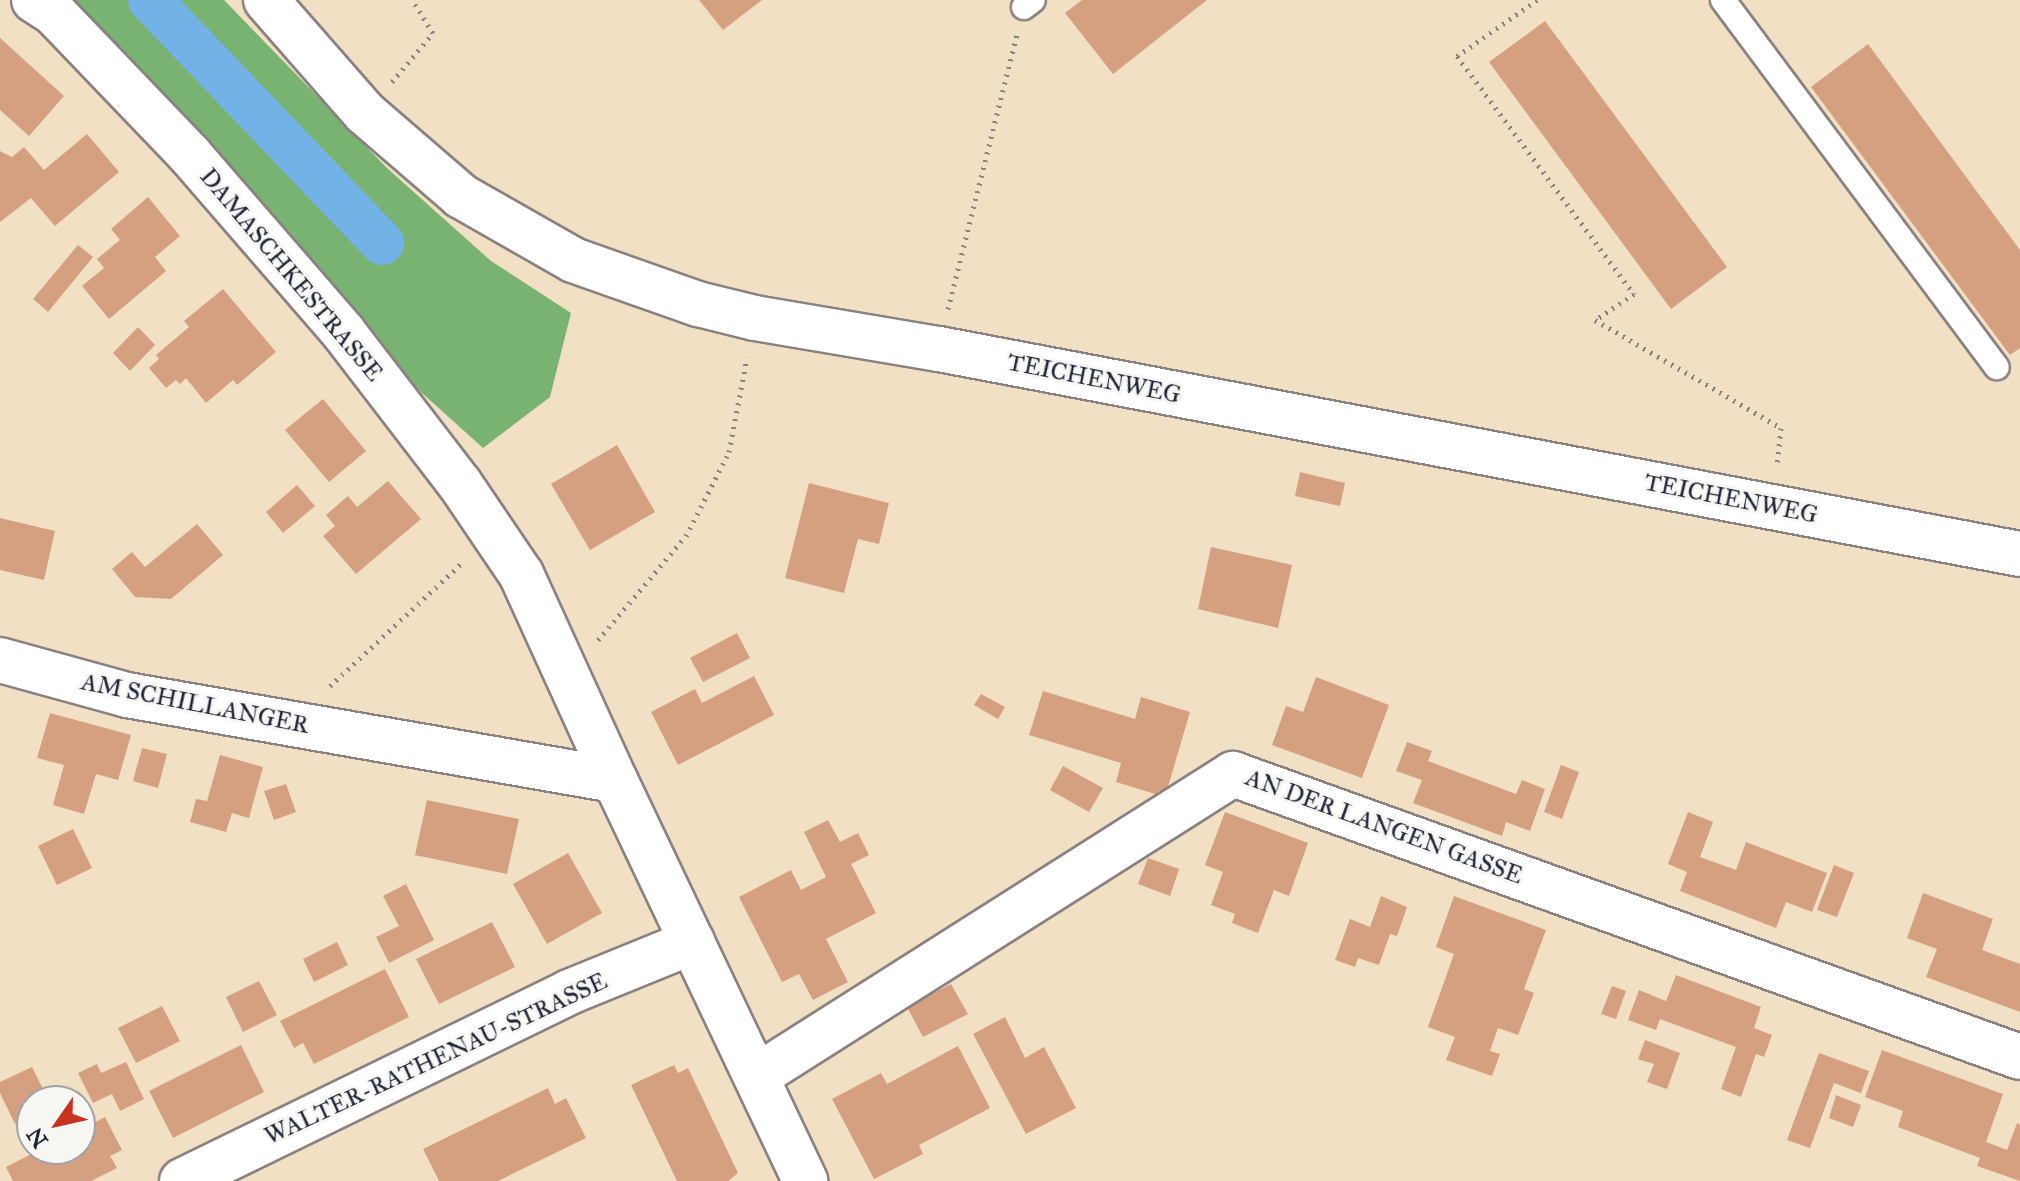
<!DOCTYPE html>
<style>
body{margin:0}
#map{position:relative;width:2020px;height:1181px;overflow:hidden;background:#f1e0c4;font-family:"IM FELL Great Primer",serif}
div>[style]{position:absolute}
.forest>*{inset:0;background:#79b372}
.canal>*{height:44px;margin:-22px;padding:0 22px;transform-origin:22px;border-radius:22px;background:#73b2e6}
.building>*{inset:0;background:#d4a07f}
.path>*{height:5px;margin-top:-2.5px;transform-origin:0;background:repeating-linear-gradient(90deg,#8a8180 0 2px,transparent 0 8px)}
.roads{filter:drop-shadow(2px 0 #8a8180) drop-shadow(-2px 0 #8a8180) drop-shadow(0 2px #8a8180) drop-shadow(0 -2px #8a8180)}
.service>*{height:24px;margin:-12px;padding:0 12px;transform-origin:12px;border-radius:12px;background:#fff}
.minor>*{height:44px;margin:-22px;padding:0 22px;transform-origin:22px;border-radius:22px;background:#fff}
span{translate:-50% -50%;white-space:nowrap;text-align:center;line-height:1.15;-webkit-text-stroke:6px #f6f6f2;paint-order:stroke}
.street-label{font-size:24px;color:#22223b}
.north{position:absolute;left:16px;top:1085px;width:80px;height:80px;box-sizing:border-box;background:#f6f6f2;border:2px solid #a1a1a9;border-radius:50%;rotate:236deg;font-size:22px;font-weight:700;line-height:32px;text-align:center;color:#22223b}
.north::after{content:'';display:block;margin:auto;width:28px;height:36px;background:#c8321e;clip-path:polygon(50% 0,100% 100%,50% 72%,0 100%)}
</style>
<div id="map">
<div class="forest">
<div style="clip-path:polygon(61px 0,224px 0,387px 168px,491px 261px,571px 313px,550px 397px,483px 448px,402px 375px)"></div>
</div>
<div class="canal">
<div style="left:150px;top:0;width:336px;rotate:46.3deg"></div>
</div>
<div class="building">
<div style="clip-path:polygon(699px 0,762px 0,723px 30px)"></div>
<div style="clip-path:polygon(1082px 0,1207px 0,1113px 74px,1065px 13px)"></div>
<div style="clip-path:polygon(1545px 21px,1727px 267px,1671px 309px,1489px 62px)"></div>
<div style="clip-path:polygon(0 38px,64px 96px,29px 136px,0 110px)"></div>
<div style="clip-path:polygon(1868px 44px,2020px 250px,2020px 348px,2010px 355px,1811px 87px)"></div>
<div style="clip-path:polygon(87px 134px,119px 172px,55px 226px,31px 198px,0 222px,0 151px,12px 157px,24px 147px,44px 170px)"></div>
<div style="clip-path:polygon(148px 197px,180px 236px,155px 257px,166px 271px,109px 319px,82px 286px,104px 268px,97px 259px,120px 240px,111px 229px)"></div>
<div style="clip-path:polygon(78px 245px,93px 257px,48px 312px,33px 299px)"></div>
<div style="clip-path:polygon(223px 289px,276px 352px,237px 385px,233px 380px,206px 403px,186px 378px,180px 384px,176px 380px,166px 388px,149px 368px,159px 359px,156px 355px,189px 327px,184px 321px)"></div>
<div style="clip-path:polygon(138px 327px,155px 345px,130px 371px,113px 353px)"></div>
<div style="clip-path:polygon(323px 399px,366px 451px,329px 482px,285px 430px)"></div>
<div style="clip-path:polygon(617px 445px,655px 512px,590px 550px,551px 484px)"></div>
<div style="clip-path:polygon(1300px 472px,1345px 483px,1340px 506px,1295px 496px)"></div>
<div style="clip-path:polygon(388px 481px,421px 519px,356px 574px,323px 536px,335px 526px,326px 515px,348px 496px,357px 507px)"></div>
<div style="clip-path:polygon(809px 483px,889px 503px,879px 544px,858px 539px,844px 593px,785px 578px)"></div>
<div style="clip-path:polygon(297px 485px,315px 506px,283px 533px,266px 512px)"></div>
<div style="clip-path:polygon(0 518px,55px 531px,44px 580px,0 570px)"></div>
<div style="clip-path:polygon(197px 524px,223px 555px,171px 599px,135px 597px,112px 569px,132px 552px,145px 567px)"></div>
<div style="clip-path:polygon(1211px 547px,1292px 565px,1278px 628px,1198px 609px)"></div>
<div style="clip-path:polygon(737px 633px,750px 658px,703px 682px,690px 658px)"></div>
<div style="clip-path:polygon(754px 676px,774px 715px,678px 765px,651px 712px,695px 689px,702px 703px)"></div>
<div style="clip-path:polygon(1316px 677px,1389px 705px,1362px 778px,1272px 745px,1286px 706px,1303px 712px)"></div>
<div style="clip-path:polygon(1043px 691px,1135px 719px,1141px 697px,1190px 712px,1165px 797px,1116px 782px,1121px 763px,1029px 735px)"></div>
<div style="clip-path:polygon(981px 694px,1005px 707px,998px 719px,974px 705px)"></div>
<div style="clip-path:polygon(50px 713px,131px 735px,118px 780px,96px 774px,84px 814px,53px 805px,64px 765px,37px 758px)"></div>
<div style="clip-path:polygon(1407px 742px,1432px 751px,1428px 761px,1516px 794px,1522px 780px,1545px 789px,1530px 831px,1506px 822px,1502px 836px,1413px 803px,1422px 780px,1396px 771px)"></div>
<div style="clip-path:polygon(142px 748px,167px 754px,158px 788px,133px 781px)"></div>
<div style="clip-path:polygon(220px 755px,263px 767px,249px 818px,232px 813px,226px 832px,190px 822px,196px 799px,207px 801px)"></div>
<div style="clip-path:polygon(1561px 765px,1579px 772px,1562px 819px,1544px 812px)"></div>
<div style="clip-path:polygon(1063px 766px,1103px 788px,1089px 812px,1050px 790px)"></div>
<div style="clip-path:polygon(286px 784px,296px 812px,274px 820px,264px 791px)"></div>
<div style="clip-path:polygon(427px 800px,519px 819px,507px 874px,415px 855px)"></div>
<div style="clip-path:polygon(1225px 812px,1308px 843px,1289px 896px,1274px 890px,1258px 933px,1232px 923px,1235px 914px,1211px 905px,1223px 872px,1205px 865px)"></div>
<div style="clip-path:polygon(1688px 812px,1713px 822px,1700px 857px,1736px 870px,1746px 842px,1827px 873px,1812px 912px,1786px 902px,1776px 928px,1680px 891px,1687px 872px,1668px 864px)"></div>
<div style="clip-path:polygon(828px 820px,840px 842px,858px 833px,869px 855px,851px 864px,876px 913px,826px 939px,848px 982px,813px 1000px,799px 974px,782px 982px,739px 897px,791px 870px,801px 890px,826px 877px,804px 832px)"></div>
<div style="clip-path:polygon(73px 829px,92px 868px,57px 885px,38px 846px)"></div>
<div style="clip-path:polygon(568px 853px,602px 913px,547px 944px,513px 884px)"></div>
<div style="clip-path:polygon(1148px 858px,1179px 869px,1170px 896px,1138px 884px)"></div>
<div style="clip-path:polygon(1834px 865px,1854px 873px,1837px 917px,1817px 910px)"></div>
<div style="clip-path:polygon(406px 884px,434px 940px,389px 963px,376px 937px,399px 926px,383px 896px)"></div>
<div style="clip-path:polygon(1923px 893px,1993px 919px,1982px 950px,2020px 964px,2020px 1012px,1926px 977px,1937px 949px,1907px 938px)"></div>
<div style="clip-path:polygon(1381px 896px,1407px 907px,1397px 936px,1390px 934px,1379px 965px,1358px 958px,1355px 967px,1335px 960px,1350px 919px,1370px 927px)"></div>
<div style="clip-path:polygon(1454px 896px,1546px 930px,1524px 989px,1534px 993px,1518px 1035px,1498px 1028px,1490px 1051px,1500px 1054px,1492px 1076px,1446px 1060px,1455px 1037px,1428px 1027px,1454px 954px,1436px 947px)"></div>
<div style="clip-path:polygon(492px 922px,515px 967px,439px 1004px,416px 959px)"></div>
<div style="clip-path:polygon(337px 942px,348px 965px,314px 982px,303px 959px)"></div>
<div style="clip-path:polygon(385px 969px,409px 1017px,314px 1064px,303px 1043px,294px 1048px,280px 1021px)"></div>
<div style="clip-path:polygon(1676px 975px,1761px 1007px,1754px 1028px,1772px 1035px,1764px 1057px,1756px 1054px,1741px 1097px,1721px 1089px,1736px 1047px,1660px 1019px,1656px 1030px,1628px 1020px,1639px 990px,1666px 1001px)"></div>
<div style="clip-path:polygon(259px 981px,277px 1015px,243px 1032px,226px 997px)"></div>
<div style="clip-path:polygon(951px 984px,968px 1014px,923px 1037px,907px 1007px)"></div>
<div style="clip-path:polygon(1612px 986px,1626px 991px,1616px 1019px,1601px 1014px)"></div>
<div style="clip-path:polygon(162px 1006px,180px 1041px,136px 1063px,118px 1028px)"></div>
<div style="clip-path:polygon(1005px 1017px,1025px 1058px,1044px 1047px,1076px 1108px,1026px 1134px,973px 1034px)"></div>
<div style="clip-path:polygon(1645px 1040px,1680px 1053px,1667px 1089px,1647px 1082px,1654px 1064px,1638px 1059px)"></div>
<div style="clip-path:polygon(241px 1045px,264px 1092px,173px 1138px,149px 1091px)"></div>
<div style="clip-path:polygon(958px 1046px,990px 1108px,919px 1145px,923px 1154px,874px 1179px,832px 1099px,881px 1073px,887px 1084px)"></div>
<div style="clip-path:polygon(1882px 1050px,2003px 1094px,1986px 1142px,2007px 1150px,2017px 1123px,2020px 1125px,2020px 1181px,1977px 1166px,1980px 1158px,1898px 1127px,1903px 1111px,1865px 1097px)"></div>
<div style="clip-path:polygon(1819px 1053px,1869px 1071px,1861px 1093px,1834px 1083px,1810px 1148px,1787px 1140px)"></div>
<div style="clip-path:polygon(126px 1062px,144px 1099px,120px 1111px,112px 1094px,93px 1103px,78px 1073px,97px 1064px,101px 1073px)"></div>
<div style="clip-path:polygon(674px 1065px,678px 1073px,688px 1068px,738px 1173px,728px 1181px,677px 1181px,631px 1085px)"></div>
<div style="clip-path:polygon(32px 1067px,49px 1101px,32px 1101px,32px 1116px,15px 1124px,0 1093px,0 1082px)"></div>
<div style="clip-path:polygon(548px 1088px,555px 1104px,566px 1098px,586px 1138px,498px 1181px,439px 1181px,423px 1149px)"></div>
<div style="clip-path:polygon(1836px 1095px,1861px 1105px,1853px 1127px,1829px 1118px)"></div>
<div style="clip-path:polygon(105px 1117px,122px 1150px,110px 1156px,117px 1168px,91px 1181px,13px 1181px,6px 1167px,41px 1149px,80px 1149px,80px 1130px)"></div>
</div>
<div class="path">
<div style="left:1537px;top:0;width:98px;rotate:145deg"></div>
<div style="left:1457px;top:56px;width:297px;rotate:53.4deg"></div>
<div style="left:1634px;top:294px;width:47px;rotate:146.3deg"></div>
<div style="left:1595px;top:320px;width:215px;rotate:30.1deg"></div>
<div style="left:1781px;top:428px;width:38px;rotate:96deg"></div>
<div style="left:392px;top:82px;width:64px;rotate:-50.1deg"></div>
<div style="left:433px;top:33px;width:39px;rotate:-122deg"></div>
<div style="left:948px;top:309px;width:283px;rotate:-75.9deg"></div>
<div style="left:598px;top:640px;width:136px;rotate:-49.8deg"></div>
<div style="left:686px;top:536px;width:94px;rotate:-62.9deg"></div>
<div style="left:729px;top:452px;width:96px;rotate:-79.2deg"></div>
<div style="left:330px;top:686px;width:182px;rotate:-43deg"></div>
</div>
<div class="roads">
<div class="service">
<div style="left:1723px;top:0;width:458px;rotate:53.3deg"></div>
<div style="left:1024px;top:7px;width:11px;rotate:-38deg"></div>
</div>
<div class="minor">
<div style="left:34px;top:0;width:24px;rotate:33deg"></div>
<div style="left:54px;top:13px;width:197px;rotate:46.2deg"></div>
<div style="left:190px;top:155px;width:235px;rotate:49.1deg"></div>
<div style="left:344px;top:333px;width:190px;rotate:52.5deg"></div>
<div style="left:460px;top:484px;width:109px;rotate:55.9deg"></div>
<div style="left:521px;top:574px;width:226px;rotate:65.5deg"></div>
<div style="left:266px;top:0;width:150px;rotate:48.8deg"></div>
<div style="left:365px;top:113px;width:127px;rotate:40.8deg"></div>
<div style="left:461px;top:196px;width:129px;rotate:29.7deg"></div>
<div style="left:573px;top:260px;width:133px;rotate:19.4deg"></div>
<div style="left:698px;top:304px;width:59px;rotate:13.8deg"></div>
<div style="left:755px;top:318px;width:187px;rotate:9.6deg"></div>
<div style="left:939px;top:349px;width:1100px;rotate:10.74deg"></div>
<div style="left:0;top:660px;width:132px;rotate:15.4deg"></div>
<div style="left:127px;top:695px;width:495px;rotate:9.9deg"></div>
<div style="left:615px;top:780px;width:444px;rotate:64.6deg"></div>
<div style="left:757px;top:1076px;width:564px;rotate:-32.39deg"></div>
<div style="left:1233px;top:774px;width:836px;rotate:19.78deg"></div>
<div style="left:182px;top:1181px;width:431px;rotate:-26deg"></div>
<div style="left:569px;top:992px;width:133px;rotate:-22.1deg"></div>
</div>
</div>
<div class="street-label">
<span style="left:291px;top:275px;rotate:50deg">DAMASCHKESTRASSE</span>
<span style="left:1094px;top:379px;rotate:11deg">TEICHENWEG</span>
<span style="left:1731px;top:499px;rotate:11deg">TEICHENWEG</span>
<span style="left:195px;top:704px;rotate:11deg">AM SCHILLANGER</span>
<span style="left:1384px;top:827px;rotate:20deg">AN DER LANGEN GASSE</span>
<span style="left:436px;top:1059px;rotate:-25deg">WALTER-RATHENAU-STRASSE</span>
</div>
<div class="north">N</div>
</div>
